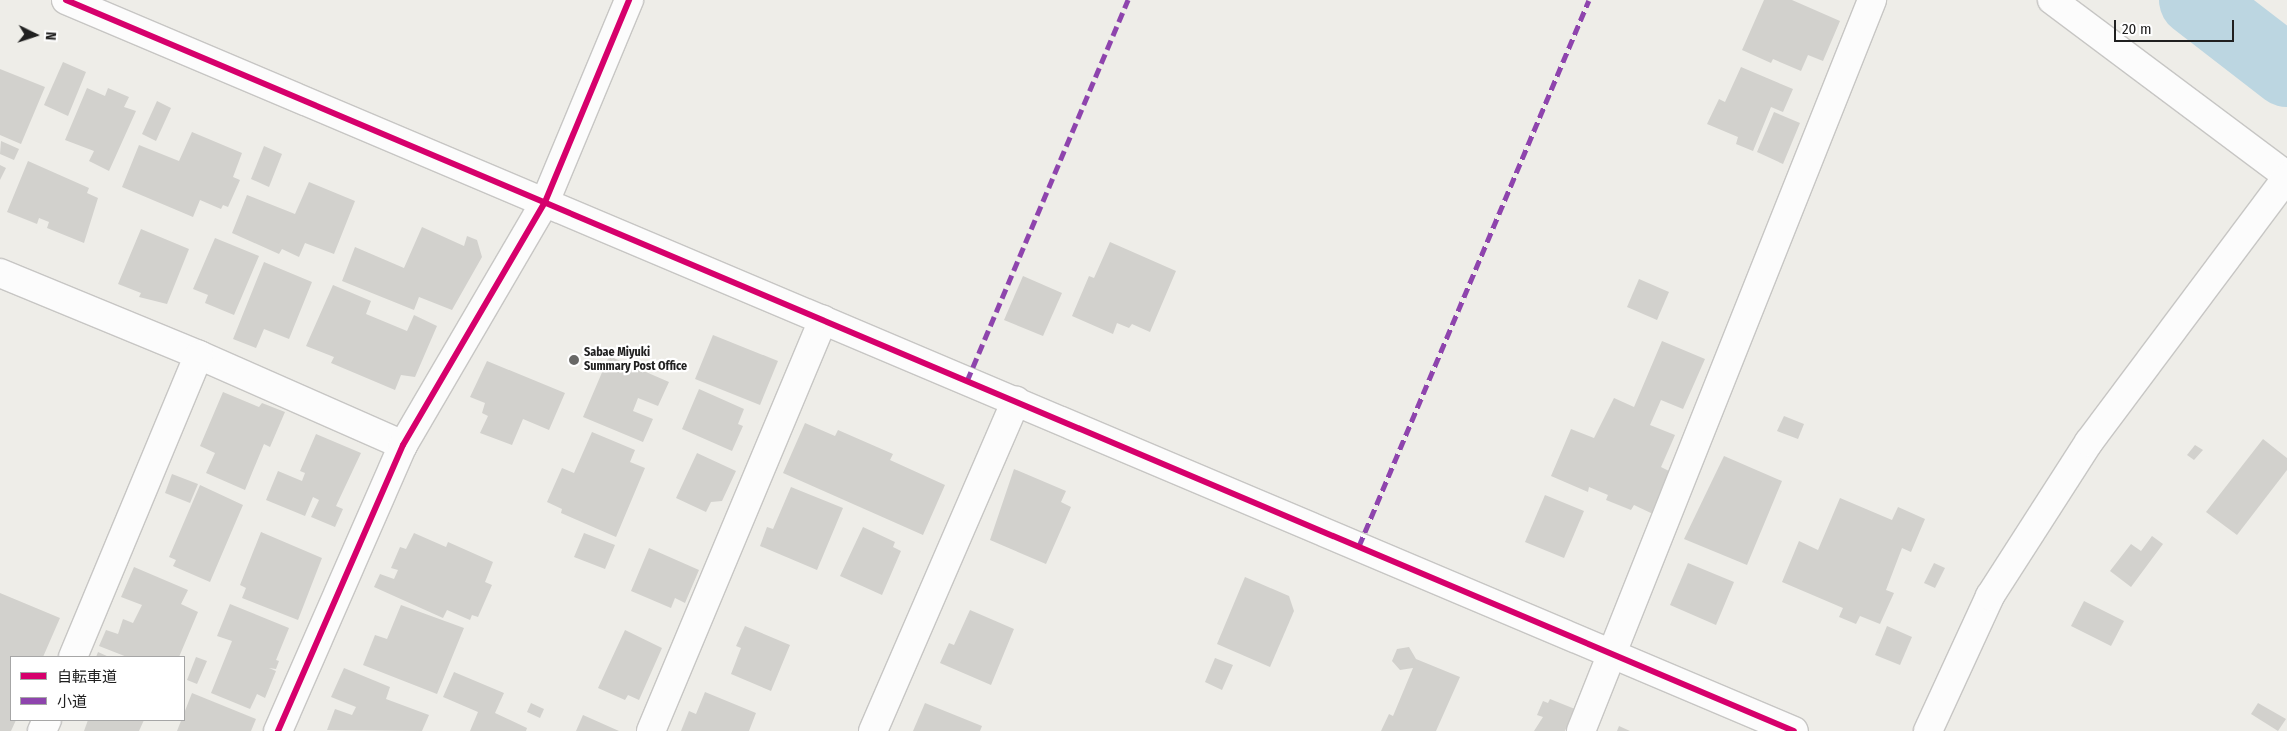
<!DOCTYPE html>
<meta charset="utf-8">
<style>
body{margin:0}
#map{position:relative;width:2287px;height:731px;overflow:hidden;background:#eeede8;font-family:"Fira Sans Condensed","Noto Sans JP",sans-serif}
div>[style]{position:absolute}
.river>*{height:72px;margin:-36px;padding:0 36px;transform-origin:36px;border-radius:36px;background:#bcd6e1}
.building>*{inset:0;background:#d2d1cd}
.roads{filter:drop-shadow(1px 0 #c7c6c4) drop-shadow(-1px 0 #c7c6c4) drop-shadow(0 1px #c7c6c4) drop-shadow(0 -1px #c7c6c4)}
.minor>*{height:28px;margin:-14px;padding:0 14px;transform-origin:14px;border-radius:14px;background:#fcfcfc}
.quiet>*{height:5px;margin-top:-2.5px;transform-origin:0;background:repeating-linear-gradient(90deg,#8e44ad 0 10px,transparent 0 15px)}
.cycleway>*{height:6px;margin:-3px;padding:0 3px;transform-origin:3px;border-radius:3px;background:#d6006c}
.dots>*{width:14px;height:14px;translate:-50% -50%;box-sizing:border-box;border:2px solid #fff;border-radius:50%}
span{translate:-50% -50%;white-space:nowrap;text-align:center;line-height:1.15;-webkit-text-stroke:4.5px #fff;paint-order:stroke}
.poi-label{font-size:12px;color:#202020;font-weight:700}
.left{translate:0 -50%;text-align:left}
.legend{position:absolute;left:10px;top:656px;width:175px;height:65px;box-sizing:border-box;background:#fff;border:1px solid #a6a6a6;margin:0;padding:6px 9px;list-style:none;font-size:15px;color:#202020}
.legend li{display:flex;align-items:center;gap:10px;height:25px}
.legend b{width:25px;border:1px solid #a6a6a6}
.north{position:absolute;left:10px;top:10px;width:50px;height:50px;-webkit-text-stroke:4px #fff;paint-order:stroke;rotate:94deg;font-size:14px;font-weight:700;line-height:20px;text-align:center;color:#202020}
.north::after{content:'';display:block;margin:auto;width:18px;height:22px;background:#202020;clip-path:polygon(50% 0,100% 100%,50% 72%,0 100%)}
.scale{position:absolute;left:2114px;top:20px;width:120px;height:22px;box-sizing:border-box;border:2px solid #202020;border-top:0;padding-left:6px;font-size:15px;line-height:18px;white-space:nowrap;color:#202020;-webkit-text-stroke:4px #fff;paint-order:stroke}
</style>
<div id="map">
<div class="river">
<div style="left:2195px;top:0;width:116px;rotate:37.7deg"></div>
</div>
<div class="building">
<div style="clip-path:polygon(1764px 0,1792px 0,1840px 21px,1823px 61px,1808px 55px,1801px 71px,1773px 59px,1771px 63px,1742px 50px)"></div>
<div style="clip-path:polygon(63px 62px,86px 72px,68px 116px,44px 105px)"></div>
<div style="clip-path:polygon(1741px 67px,1793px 89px,1783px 112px,1771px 107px,1753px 151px,1736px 144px,1738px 137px,1707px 124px,1719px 99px,1725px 102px)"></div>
<div style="clip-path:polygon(0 69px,45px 87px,21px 144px,0 135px)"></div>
<div style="clip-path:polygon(87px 88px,105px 96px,108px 88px,129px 97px,124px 107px,136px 111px,109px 171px,89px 161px,94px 151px,65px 140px)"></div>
<div style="clip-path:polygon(157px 101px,171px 108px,156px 141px,142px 134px)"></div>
<div style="clip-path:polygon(1774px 112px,1800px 123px,1783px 164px,1757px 152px)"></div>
<div style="clip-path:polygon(192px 132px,242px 153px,233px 177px,240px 180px,228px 207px,223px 205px,221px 209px,200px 200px,193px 217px,122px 187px,139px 145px,179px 161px)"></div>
<div style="clip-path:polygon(1px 141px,19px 149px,14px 160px,0 154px)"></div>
<div style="clip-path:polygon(264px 146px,282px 154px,269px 187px,251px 179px)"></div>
<div style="clip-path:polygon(28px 161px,89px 188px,87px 193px,98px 198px,84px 243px,47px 228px,49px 222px,39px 218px,37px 224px,7px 212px)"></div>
<div style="clip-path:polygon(0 165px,6px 168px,0 180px)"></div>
<div style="clip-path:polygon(309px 182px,355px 201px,334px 254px,305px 243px,299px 257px,282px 249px,279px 254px,232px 233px,247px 195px,295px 214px)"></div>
<div style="clip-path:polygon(422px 227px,464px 246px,467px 236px,477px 240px,482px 257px,452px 310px,419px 297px,414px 310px,342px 281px,355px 247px,404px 268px)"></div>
<div style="clip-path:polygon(141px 229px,189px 249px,167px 304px,139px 297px,141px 293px,118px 284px)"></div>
<div style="clip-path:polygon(215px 238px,259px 256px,234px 315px,205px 303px,208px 295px,193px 289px)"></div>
<div style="clip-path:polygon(1110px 242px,1176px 271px,1150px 332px,1132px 324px,1129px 328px,1117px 323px,1113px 334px,1072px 316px,1089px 276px,1094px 278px)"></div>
<div style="clip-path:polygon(264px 262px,312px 282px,289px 339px,264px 329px,256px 348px,233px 339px)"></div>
<div style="clip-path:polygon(1023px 276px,1062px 293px,1043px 336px,1004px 320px)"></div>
<div style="clip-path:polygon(1639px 279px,1669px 292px,1657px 320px,1627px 307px)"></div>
<div style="clip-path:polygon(333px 285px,371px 301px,366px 314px,407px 331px,414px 315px,437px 326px,415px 377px,401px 375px,395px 390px,331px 363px,334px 357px,306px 346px)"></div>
<div style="clip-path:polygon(713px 335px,778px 361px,760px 405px,695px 379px)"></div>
<div style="clip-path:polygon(1662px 341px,1705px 359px,1683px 409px,1661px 400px,1650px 425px,1675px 435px,1661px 467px,1671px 472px,1653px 514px,1634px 505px,1631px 510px,1606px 500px,1608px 495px,1589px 487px,1588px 492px,1551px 476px,1571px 429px,1594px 438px,1614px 398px,1634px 407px)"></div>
<div style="clip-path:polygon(609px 356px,669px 382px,658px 406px,638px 398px,633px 411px,653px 419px,643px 442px,583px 417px)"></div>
<div style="clip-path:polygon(487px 361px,565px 393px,549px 430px,523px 419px,512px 445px,480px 433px,488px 416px,482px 413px,485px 403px,470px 397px)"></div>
<div style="clip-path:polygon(699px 389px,744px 409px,738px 424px,743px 426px,732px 451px,682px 429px)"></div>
<div style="clip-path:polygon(223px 392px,259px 407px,262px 403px,285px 412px,270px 447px,264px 444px,245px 490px,206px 473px,215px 453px,200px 446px)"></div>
<div style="clip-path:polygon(1784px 416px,1804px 424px,1798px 439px,1777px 431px)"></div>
<div style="clip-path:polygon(805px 423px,835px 436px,838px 430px,893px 454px,890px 460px,945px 485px,923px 535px,783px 473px)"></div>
<div style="clip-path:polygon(592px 432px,635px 450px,630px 462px,645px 468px,616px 537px,561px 513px,562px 509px,547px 502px,562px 468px,574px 473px)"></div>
<div style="clip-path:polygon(316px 434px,361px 453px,336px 506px,343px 509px,335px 527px,311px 517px,319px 500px,313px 497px,305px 516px,266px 500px,278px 471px,302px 481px,305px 473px,300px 471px)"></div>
<div style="clip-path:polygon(2263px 439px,2287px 458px,2287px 470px,2237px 535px,2206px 512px)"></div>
<div style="clip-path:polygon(2195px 445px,2203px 450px,2194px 460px,2187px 455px)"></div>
<div style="clip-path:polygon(697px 453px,736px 471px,722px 501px,711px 502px,706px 512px,676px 498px)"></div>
<div style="clip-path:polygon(1724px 456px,1782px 481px,1747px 565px,1684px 539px)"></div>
<div style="clip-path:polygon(1014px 469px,1066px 491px,1061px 502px,1071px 507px,1046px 564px,990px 540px)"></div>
<div style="clip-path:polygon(172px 474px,198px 484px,190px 503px,165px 493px)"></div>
<div style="clip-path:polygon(200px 485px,243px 505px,210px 582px,173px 566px,176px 560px,169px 557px)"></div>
<div style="clip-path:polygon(791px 487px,843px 508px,817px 570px,760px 546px,767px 527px,773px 529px)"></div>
<div style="clip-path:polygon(1545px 495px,1584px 511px,1564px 558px,1525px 542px)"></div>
<div style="clip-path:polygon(1840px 498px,1892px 520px,1898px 507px,1925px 519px,1911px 552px,1902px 548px,1886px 590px,1894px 593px,1880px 624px,1860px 616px,1856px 624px,1839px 617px,1843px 608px,1782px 582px,1799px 541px,1818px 550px)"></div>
<div style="clip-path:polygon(863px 527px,895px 542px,893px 547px,901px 551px,882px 595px,840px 576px)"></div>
<div style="clip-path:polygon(261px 532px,322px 558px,298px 620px,242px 598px,246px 588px,240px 585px)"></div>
<div style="clip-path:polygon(414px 533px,446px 547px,448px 542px,493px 562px,485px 582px,492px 585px,478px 617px,472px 615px,470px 620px,447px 610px,443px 618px,374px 587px,380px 574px,394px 579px,398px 570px,391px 568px,400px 547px,406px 549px)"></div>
<div style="clip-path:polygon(584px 533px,615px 545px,605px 569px,574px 557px)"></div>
<div style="clip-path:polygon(2152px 536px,2163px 544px,2131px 587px,2110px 571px,2131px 544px,2141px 551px)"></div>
<div style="clip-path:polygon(649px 548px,699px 570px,685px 603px,675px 598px,671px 608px,631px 591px)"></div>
<div style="clip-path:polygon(1688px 563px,1734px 582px,1716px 625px,1670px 605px)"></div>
<div style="clip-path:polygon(1934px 563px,1945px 568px,1935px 588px,1924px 583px)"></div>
<div style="clip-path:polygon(134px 567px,188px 590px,181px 604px,198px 612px,179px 657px,127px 657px,99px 646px,106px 630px,118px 634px,123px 619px,133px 623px,142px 605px,121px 597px)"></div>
<div style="clip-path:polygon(1245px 577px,1289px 596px,1294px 611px,1270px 667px,1217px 644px)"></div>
<div style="clip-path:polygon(0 593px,60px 618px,43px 657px,11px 657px,11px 720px,16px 720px,11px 731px,0 731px)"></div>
<div style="clip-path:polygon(2084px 601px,2124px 621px,2111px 646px,2071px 626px)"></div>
<div style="clip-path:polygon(230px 604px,289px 628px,276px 660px,279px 661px,276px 669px,269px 668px,276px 671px,265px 698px,257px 694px,250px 709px,211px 693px,232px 641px,217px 636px)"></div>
<div style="clip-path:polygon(401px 605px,464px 628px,437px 694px,363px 665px,375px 635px,387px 639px)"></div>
<div style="clip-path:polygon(970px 610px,1014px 629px,991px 685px,940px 663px,949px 643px,954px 645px)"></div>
<div style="clip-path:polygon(745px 626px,790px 645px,771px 691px,731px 674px,741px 648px,736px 646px)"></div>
<div style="clip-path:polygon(1887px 626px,1912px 637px,1900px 665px,1875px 655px)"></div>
<div style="clip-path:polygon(625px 630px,662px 648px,639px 700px,628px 695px,625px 700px,598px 688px)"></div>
<div style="clip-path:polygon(1409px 647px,1416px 659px,1460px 677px,1436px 731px,1381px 731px,1389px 714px,1393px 716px,1413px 668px,1400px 670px,1392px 661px,1397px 649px)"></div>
<div style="clip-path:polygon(98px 652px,109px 657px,96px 657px)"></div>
<div style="clip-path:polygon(196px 657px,207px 661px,197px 684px,187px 680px)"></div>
<div style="clip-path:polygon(1215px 658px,1233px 665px,1222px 690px,1205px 682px)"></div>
<div style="clip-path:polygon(344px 668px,390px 687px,386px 699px,429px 715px,422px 731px,327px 730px,335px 709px,352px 715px,356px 707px,331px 697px)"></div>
<div style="clip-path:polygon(454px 672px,504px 693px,495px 713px,527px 728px,526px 731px,470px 731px,478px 712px,443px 697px)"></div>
<div style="clip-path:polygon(705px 692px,756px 713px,749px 731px,681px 731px,689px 711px,696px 714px)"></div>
<div style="clip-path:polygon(192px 693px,256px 719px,251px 731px,177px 731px)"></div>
<div style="clip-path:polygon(1550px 699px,1575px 709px,1565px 731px,1534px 731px,1543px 717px,1537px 715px,1543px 701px,1548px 703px)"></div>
<div style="clip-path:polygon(531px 703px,544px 709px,540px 718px,527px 712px)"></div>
<div style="clip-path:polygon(925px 703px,982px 726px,980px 731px,913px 731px)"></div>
<div style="clip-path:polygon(2258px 703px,2286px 719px,2278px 731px,2251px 714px)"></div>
<div style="clip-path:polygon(583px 715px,619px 731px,576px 731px)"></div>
<div style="clip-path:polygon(88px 720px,144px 720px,139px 731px,84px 731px)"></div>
<div style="clip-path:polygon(1619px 726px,1630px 731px,1617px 731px)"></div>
</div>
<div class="roads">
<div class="minor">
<div style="left:66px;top:0;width:1876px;rotate:22.93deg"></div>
<div style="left:2052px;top:0;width:294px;rotate:36.8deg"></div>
<div style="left:0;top:273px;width:215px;rotate:22.4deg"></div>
<div style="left:199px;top:355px;width:223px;rotate:23.8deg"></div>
<div style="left:73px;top:657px;width:327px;rotate:-67.4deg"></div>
<div style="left:42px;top:731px;width:12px;rotate:-66deg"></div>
<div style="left:278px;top:731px;width:312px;rotate:-66.4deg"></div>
<div style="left:403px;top:445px;width:281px;rotate:-59.7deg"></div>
<div style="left:545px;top:202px;width:219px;rotate:-67.4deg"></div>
<div style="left:651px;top:731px;width:446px;rotate:-67.3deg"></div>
<div style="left:873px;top:731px;width:360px;rotate:-66.6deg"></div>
<div style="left:1581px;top:731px;width:787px;rotate:-68.29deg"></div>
<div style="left:1928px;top:731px;width:149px;rotate:-65.3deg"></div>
<div style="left:1990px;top:596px;width:183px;rotate:-57.3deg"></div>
<div style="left:2089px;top:442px;width:331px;rotate:-53.2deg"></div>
</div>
</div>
<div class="quiet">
<div style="left:967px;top:381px;width:414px;rotate:-67.1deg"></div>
<div style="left:1359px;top:546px;width:592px;rotate:-67.16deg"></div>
</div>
<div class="cycleway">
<div style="left:66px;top:0;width:1876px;rotate:22.93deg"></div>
<div style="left:278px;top:731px;width:312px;rotate:-66.4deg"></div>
<div style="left:403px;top:445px;width:281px;rotate:-59.7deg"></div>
<div style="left:545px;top:202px;width:219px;rotate:-67.4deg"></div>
</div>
<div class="dots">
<div style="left:574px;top:360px;background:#686866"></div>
</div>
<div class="poi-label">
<span class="left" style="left:584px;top:360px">Sabae Miyuki<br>Summary Post Office</span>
</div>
<ul class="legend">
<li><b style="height:6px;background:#d6006c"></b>自転車道</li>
<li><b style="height:6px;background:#8e44ad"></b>小道</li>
</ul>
<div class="north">N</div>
<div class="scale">20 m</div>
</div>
